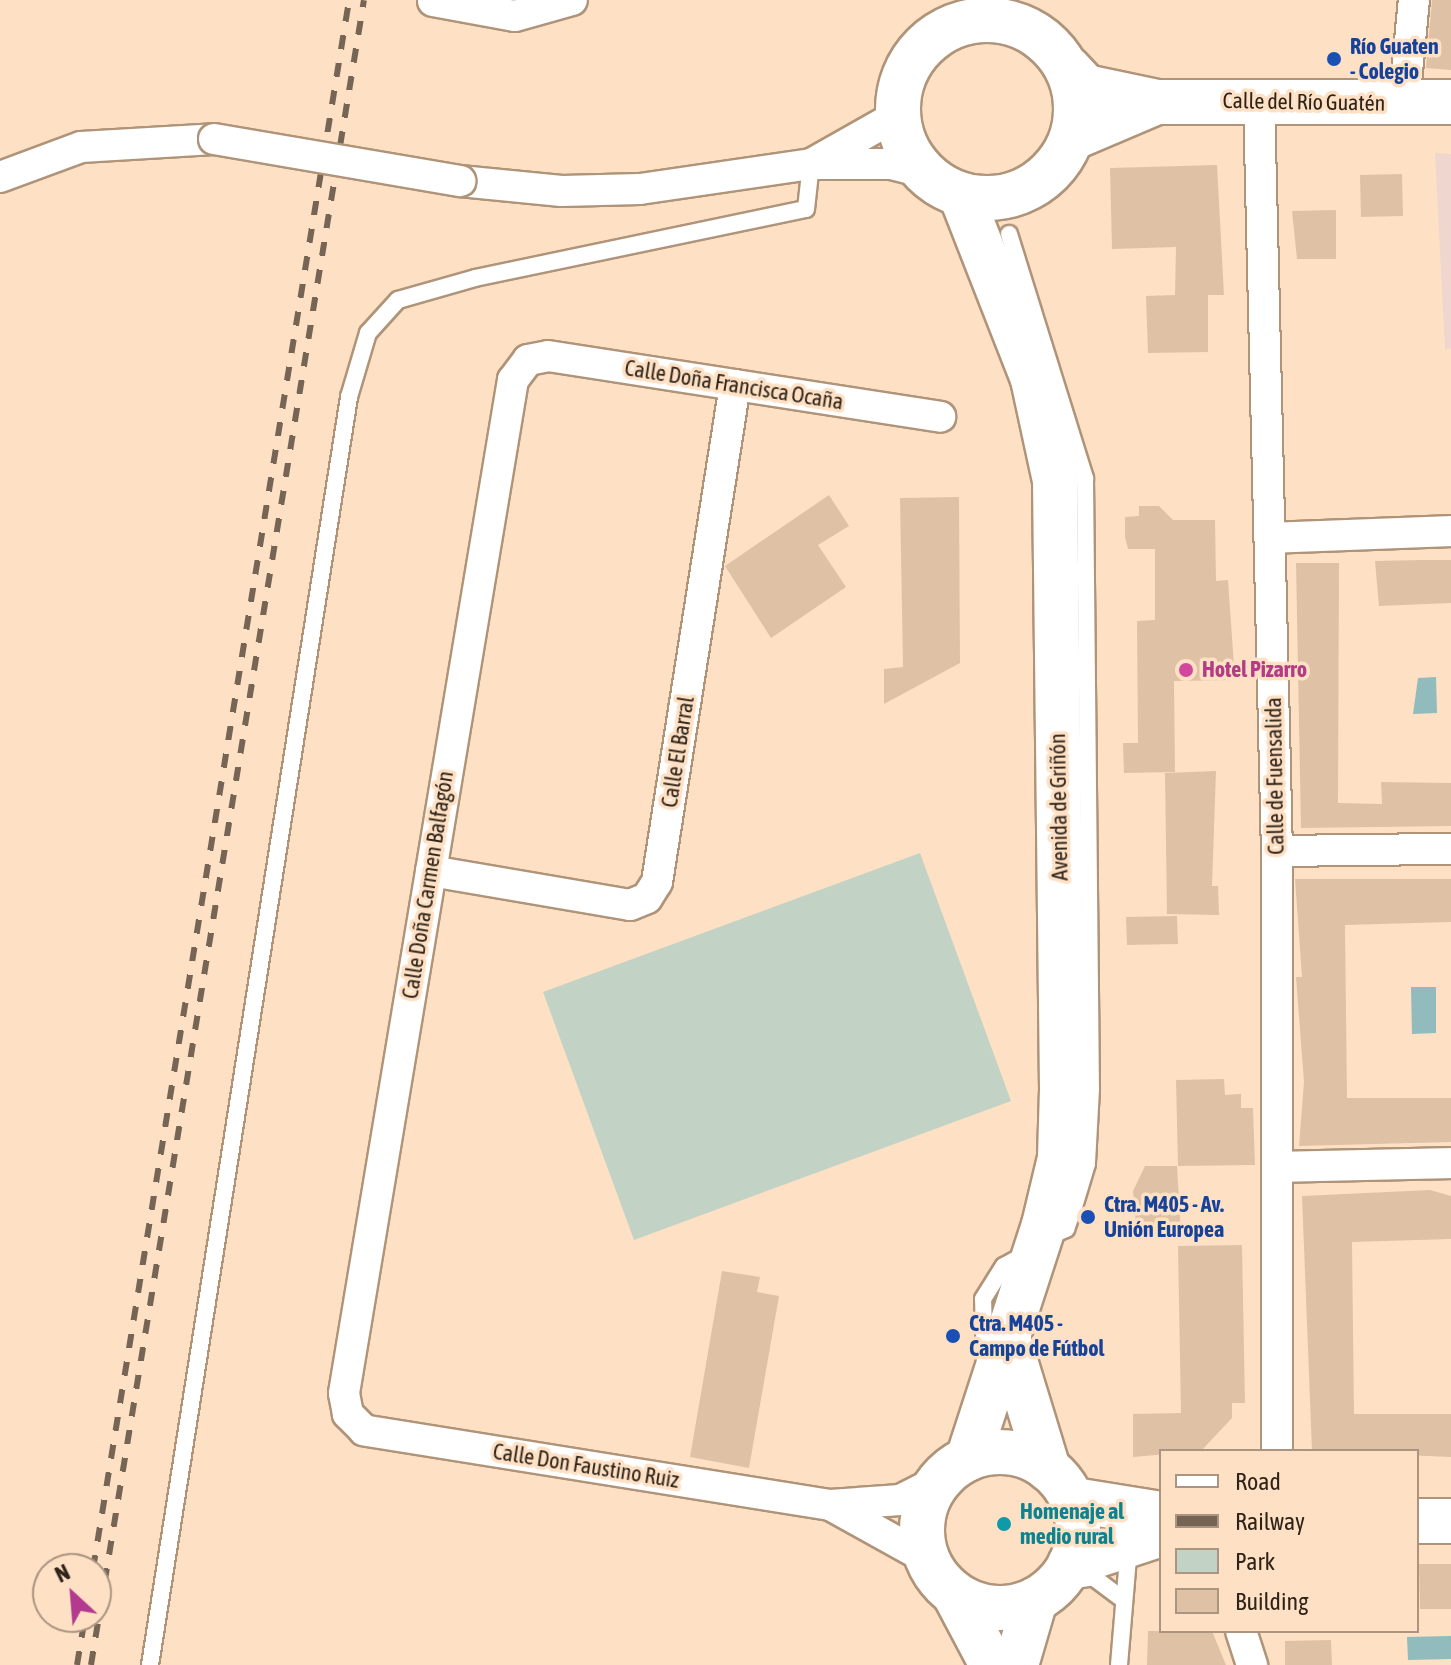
<!DOCTYPE html>
<meta charset="utf-8">
<style>
body{margin:0}
#map{position:relative;width:1451px;height:1665px;overflow:hidden;background:#fee0c4;font-family:"Asap Condensed",sans-serif}
div>[style]{position:absolute}
.education>*{inset:0;background:#efd6ce}
.green>*{inset:0;background:#c2d3c5}
.water>*{inset:0;background:#91bbbc}
.building>*{inset:0;background:#dfc2a6}
.roads{filter:drop-shadow(2px 0 #af9479) drop-shadow(-2px 0 #af9479) drop-shadow(0 2px #af9479) drop-shadow(0 -2px #af9479)}
.lane>*{height:16px;margin:-8px;padding:0 8px;transform-origin:8px;border-radius:8px;background:#fff}
.street>*{height:30px;margin:-15px;padding:0 15px;transform-origin:15px;border-radius:15px;background:#fff}
.secondary>*{height:44px;margin:-22px;padding:0 22px;transform-origin:22px;border-radius:22px;background:#fff}
.primary>*{height:44px;margin:-22px;padding:0 22px;transform-origin:22px;border-radius:22px;background:#fff}
.primary>.ring{margin:-22px;padding:0;box-sizing:content-box;background:none;border:44px solid #fff;border-radius:50%}
.rail>*{height:6px;margin-top:-3px;transform-origin:0;background:repeating-linear-gradient(90deg,#766554 0 14px,transparent 0 28px)}
.bridges{filter:drop-shadow(2px 0 #af9479) drop-shadow(-2px 0 #af9479) drop-shadow(0 2px #af9479) drop-shadow(0 -2px #af9479)}
.street-bridge>*{height:30px;margin:-15px;padding:0 15px;transform-origin:15px;border-radius:15px;background:#fff}
.dots>*{width:22px;height:22px;translate:-50% -50%;box-sizing:border-box;border:4px solid #fee0c4;border-radius:50%}
span{translate:-50% -50%;white-space:nowrap;text-align:center;line-height:1.15;-webkit-text-stroke:7px #fee0c4;paint-order:stroke}
.transit-label{font-size:22px;color:#164399;font-weight:700}
.left{translate:0 -50%;text-align:left}
.street-label{font-size:22px;color:#2e2319}
.hotel-label{font-size:22px;color:#b23c85;font-weight:700}
.culture-label{font-size:22px;color:#0d838f;font-weight:700}
.legend{position:absolute;left:1159px;top:1449px;width:260px;height:184px;box-sizing:border-box;background:#fee0c4;border:2px solid #ab9480;margin:0;padding:10px 14px;list-style:none;font-size:24px;color:#2e2319}
.legend li{display:flex;align-items:center;gap:16px;height:40px}
.legend b{width:40px;border:2px solid #ab9480}
.north{position:absolute;left:32px;top:1553px;width:80px;height:80px;box-sizing:border-box;background:#fee0c4;border:2px solid #ab9480;border-radius:50%;rotate:334deg;font-size:22px;font-weight:700;line-height:32px;text-align:center;color:#2e2319}
.north::after{content:'';display:block;margin:auto;width:28px;height:36px;background:#b33b8f;clip-path:polygon(50% 0,100% 100%,50% 72%,0 100%)}
</style>
<div id="map">
<div class="education">
<div style="clip-path:polygon(1435px 153px,1451px 154px,1451px 349px,1445px 349px)"></div>
</div>
<div class="green">
<div style="clip-path:polygon(920px 853px,1011px 1101px,634px 1240px,543px 992px)"></div>
</div>
<div class="water">
<div style="clip-path:polygon(1436px 677px,1437px 713px,1413px 714px,1418px 678px)"></div>
<div style="clip-path:polygon(1411px 987px,1436px 987px,1436px 1033px,1412px 1034px)"></div>
<div style="clip-path:polygon(1451px 1636px,1451px 1659px,1408px 1660px,1407px 1637px)"></div>
</div>
<div class="building">
<div style="clip-path:polygon(1432px 0,1451px 0,1451px 70px,1426px 68px)"></div>
<div style="clip-path:polygon(1217px 165px,1224px 295px,1208px 295px,1208px 352px,1148px 353px,1146px 296px,1175px 295px,1176px 247px,1112px 249px,1110px 168px)"></div>
<div style="clip-path:polygon(1402px 174px,1403px 216px,1361px 217px,1360px 175px)"></div>
<div style="clip-path:polygon(1336px 210px,1336px 259px,1297px 259px,1292px 211px)"></div>
<div style="clip-path:polygon(829px 495px,849px 526px,818px 545px,846px 587px,771px 638px,725px 566px)"></div>
<div style="clip-path:polygon(959px 497px,960px 663px,884px 704px,884px 669px,903px 667px,900px 498px)"></div>
<div style="clip-path:polygon(1139px 506px,1159px 506px,1173px 520px,1215px 520px,1216px 581px,1228px 580px,1235px 680px,1174px 681px,1175px 772px,1124px 773px,1123px 743px,1138px 743px,1137px 621px,1155px 620px,1155px 549px,1128px 549px,1125px 537px,1125px 517px,1139px 516px)"></div>
<div style="clip-path:polygon(1421px 560px,1451px 560px,1451px 603px,1379px 606px,1375px 561px)"></div>
<div style="clip-path:polygon(1296px 563px,1339px 563px,1338px 803px,1382px 804px,1381px 782px,1451px 783px,1451px 826px,1301px 828px)"></div>
<div style="clip-path:polygon(1216px 771px,1212px 886px,1218px 886px,1219px 915px,1167px 914px,1165px 773px)"></div>
<div style="clip-path:polygon(1295px 879px,1451px 879px,1451px 922px,1345px 925px,1347px 1098px,1451px 1098px,1451px 1142px,1299px 1146px,1304px 1082px,1296px 977px,1302px 977px)"></div>
<div style="clip-path:polygon(1177px 916px,1178px 944px,1127px 945px,1126px 917px)"></div>
<div style="clip-path:polygon(1224px 1079px,1225px 1095px,1241px 1094px,1241px 1108px,1253px 1108px,1255px 1165px,1178px 1166px,1176px 1080px)"></div>
<div style="clip-path:polygon(1145px 1166px,1177px 1166px,1181px 1234px,1137px 1235px,1133px 1191px)"></div>
<div style="clip-path:polygon(1430px 1190px,1451px 1196px,1451px 1239px,1352px 1242px,1354px 1414px,1451px 1414px,1451px 1457px,1312px 1451px,1302px 1196px)"></div>
<div style="clip-path:polygon(1242px 1245px,1245px 1403px,1232px 1403px,1232px 1418px,1201px 1451px,1133px 1457px,1133px 1414px,1181px 1413px,1178px 1246px)"></div>
<div style="clip-path:polygon(722px 1271px,760px 1277px,757px 1292px,779px 1296px,749px 1468px,690px 1457px)"></div>
<div style="clip-path:polygon(1419px 1564px,1451px 1564px,1451px 1609px,1420px 1609px)"></div>
<div style="clip-path:polygon(1148px 1631px,1212px 1631px,1226px 1665px,1147px 1665px)"></div>
<div style="clip-path:polygon(1331px 1640px,1332px 1665px,1285px 1665px,1285px 1641px)"></div>
</div>
<div class="roads">
<div class="lane">
<div style="left:1009px;top:234px;width:256px;rotate:72.7deg"></div>
<div style="left:1085px;top:478px;width:611px;rotate:89.44deg"></div>
<div style="left:1091px;top:1089px;width:75px;rotate:93.1deg"></div>
<div style="left:1087px;top:1164px;width:48px;rotate:106.9deg"></div>
<div style="left:1073px;top:1210px;width:20px;rotate:110deg"></div>
<div style="left:1066px;top:1229px;width:21px;rotate:157deg"></div>
<div style="left:985px;top:1365px;width:66px;rotate:-91.7deg"></div>
<div style="left:983px;top:1299px;width:39px;rotate:-58deg"></div>
<div style="left:1004px;top:1266px;width:26px;rotate:-29deg"></div>
<div style="left:1057px;top:1583px;width:36px;rotate:-9deg"></div>
<div style="left:1093px;top:1577px;width:39px;rotate:37deg"></div>
<div style="left:150px;top:1665px;width:1284px;rotate:-81.08deg"></div>
<div style="left:349px;top:397px;width:67px;rotate:-73.5deg"></div>
<div style="left:368px;top:333px;width:45px;rotate:-47.7deg"></div>
<div style="left:398px;top:300px;width:80px;rotate:-15.9deg"></div>
<div style="left:475px;top:278px;width:338px;rotate:-11.8deg"></div>
<div style="left:806px;top:209px;width:45px;rotate:-83.7deg"></div>
<div style="left:1119px;top:1665px;width:118px;rotate:-85.2deg"></div>
</div>
<div class="street">
<div style="left:433px;top:1px;width:83px;rotate:10.4deg"></div>
<div style="left:515px;top:16px;width:59px;rotate:-15.7deg"></div>
<div style="left:1259px;top:101px;width:750px;rotate:88.63deg"></div>
<div style="left:1277px;top:851px;width:600px;rotate:90deg"></div>
<div style="left:1404px;top:103px;width:103px;rotate:-84.5deg"></div>
<div style="left:813px;top:163px;width:95px;rotate:-29.5deg"></div>
<div style="left:0;top:177px;width:86px;rotate:-20.3deg"></div>
<div style="left:81px;top:147px;width:133px;rotate:-3.4deg"></div>
<div style="left:460px;top:181px;width:102px;rotate:5.6deg"></div>
<div style="left:562px;top:191px;width:78px;rotate:-1.5deg"></div>
<div style="left:640px;top:189px;width:173px;rotate:-8.3deg"></div>
<div style="left:811px;top:164px;width:80px"></div>
<div style="left:891px;top:164px;width:32px;rotate:14deg"></div>
<div style="left:1270px;top:538px;width:181px;rotate:-2.2deg"></div>
<div style="left:1277px;top:851px;width:174px;rotate:-0.7deg"></div>
<div style="left:431px;top:871px;width:202px;rotate:9.7deg"></div>
<div style="left:630px;top:905px;width:18px;rotate:-22deg"></div>
<div style="left:647px;top:898px;width:19px;rotate:-58deg"></div>
<div style="left:657px;top:882px;width:503px;rotate:-81.08deg"></div>
<div style="left:1278px;top:1167px;width:173px;rotate:-1.3deg"></div>
<div style="left:938px;top:1481px;width:42px;rotate:153.4deg"></div>
<div style="left:900px;top:1500px;width:70px;rotate:175.9deg"></div>
<div style="left:830px;top:1505px;width:472px;rotate:-170.9deg"></div>
<div style="left:364px;top:1430px;width:23px;rotate:-135deg"></div>
<div style="left:348px;top:1414px;width:21px;rotate:-101deg"></div>
<div style="left:344px;top:1393px;width:1027px;rotate:-80.53deg"></div>
<div style="left:513px;top:380px;width:25px;rotate:-53deg"></div>
<div style="left:528px;top:360px;width:20px;rotate:-11deg"></div>
<div style="left:548px;top:356px;width:397px;rotate:8.8deg"></div>
<div style="left:832px;top:1506px;width:107px;rotate:29deg"></div>
<div style="left:1241px;top:1631px;width:36px;rotate:72deg"></div>
</div>
<div class="secondary">
<div style="left:1068px;top:68px;width:26px;rotate:47deg"></div>
<div style="left:1086px;top:87px;width:73px;rotate:11.9deg"></div>
<div style="left:1157px;top:102px;width:294px"></div>
<div style="left:1072px;top:138px;width:92px;rotate:-23deg"></div>
<div style="left:1074px;top:1500px;width:88px;rotate:9.1deg"></div>
<div style="left:1417px;top:1521px;width:34px"></div>
<div style="left:1070px;top:1564px;width:96px;rotate:-18.2deg"></div>
</div>
<div class="primary">
<div class="ring" style="left:898px;top:20px;width:134px;height:134px"></div>
<div style="left:961px;top:195px;width:198px;rotate:68.6deg"></div>
<div style="left:1033px;top:379px;width:104px;rotate:77.8deg"></div>
<div style="left:1055px;top:481px;width:608px;rotate:89.34deg"></div>
<div style="left:1062px;top:1089px;width:69px;rotate:91.7deg"></div>
<div style="left:1060px;top:1158px;width:69px;rotate:103.4deg"></div>
<div style="left:1044px;top:1225px;width:246px;rotate:108deg"></div>
<div style="left:1008px;top:1338px;width:137px;rotate:73deg"></div>
<div class="ring" style="left:922px;top:1452px;width:112px;height:112px"></div>
<div style="left:955px;top:1595px;width:79px;rotate:62.1deg"></div>
<div style="left:1016px;top:1665px;width:68px;rotate:-73.7deg"></div>
</div>
</div>
<div class="rail">
<div style="left:93px;top:1569px;width:1590px;rotate:-80.73deg"></div>
<div style="left:77px;top:1665px;width:49px;rotate:-80.5deg"></div>
<div style="left:91px;top:1665px;width:1687px;rotate:-80.69deg"></div>
</div>
<div class="bridges">
<div class="street-bridge">
<div style="left:214px;top:139px;width:250px;rotate:9.7deg"></div>
</div>
</div>
<div class="dots">
<div style="left:1334px;top:59px;background:#1a4fb4"></div>
<div style="left:1186px;top:670px;background:#d1479c"></div>
<div style="left:1088px;top:1217px;background:#1a4fb4"></div>
<div style="left:953px;top:1336px;background:#1a4fb4"></div>
<div style="left:1004px;top:1524px;background:#0f9aa8"></div>
</div>
<div class="transit-label">
<span class="left" style="left:1350px;top:59px">Río Guaten<br>- Colegio</span>
<span class="left" style="left:1104px;top:1217px">Ctra. M405 - Av.<br>Unión Europea</span>
<span class="left" style="left:969px;top:1336px">Ctra. M405 -<br>Campo de Fútbol</span>
</div>
<div class="street-label">
<span style="left:1304px;top:102px;rotate:1deg">Calle del Río Guatén</span>
<span style="left:734px;top:385px;rotate:9deg">Calle Doña Francisca Ocaña</span>
<span style="left:678px;top:752px;rotate:-81deg">Calle El Barral</span>
<span style="left:1275px;top:776px;rotate:-91deg">Calle de Fuensalida</span>
<span style="left:1059px;top:807px;rotate:-91deg">Avenida de Griñón</span>
<span style="left:428px;top:885px;rotate:-81deg">Calle Doña Carmen Balfagón</span>
<span style="left:586px;top:1466px;rotate:9deg">Calle Don Faustino Ruiz</span>
</div>
<div class="hotel-label">
<span class="left" style="left:1202px;top:670px">Hotel Pizarro</span>
</div>
<div class="culture-label">
<span class="left" style="left:1020px;top:1524px">Homenaje al<br>medio rural</span>
</div>
<ul class="legend">
<li><b style="height:10px;background:#fff"></b>Road</li>
<li><b style="height:10px;background:#766554"></b>Railway</li>
<li><b style="height:22px;background:#c2d3c5"></b>Park</li>
<li><b style="height:22px;background:#dfc2a6"></b>Building</li>
</ul>
<div class="north">N</div>
</div>
